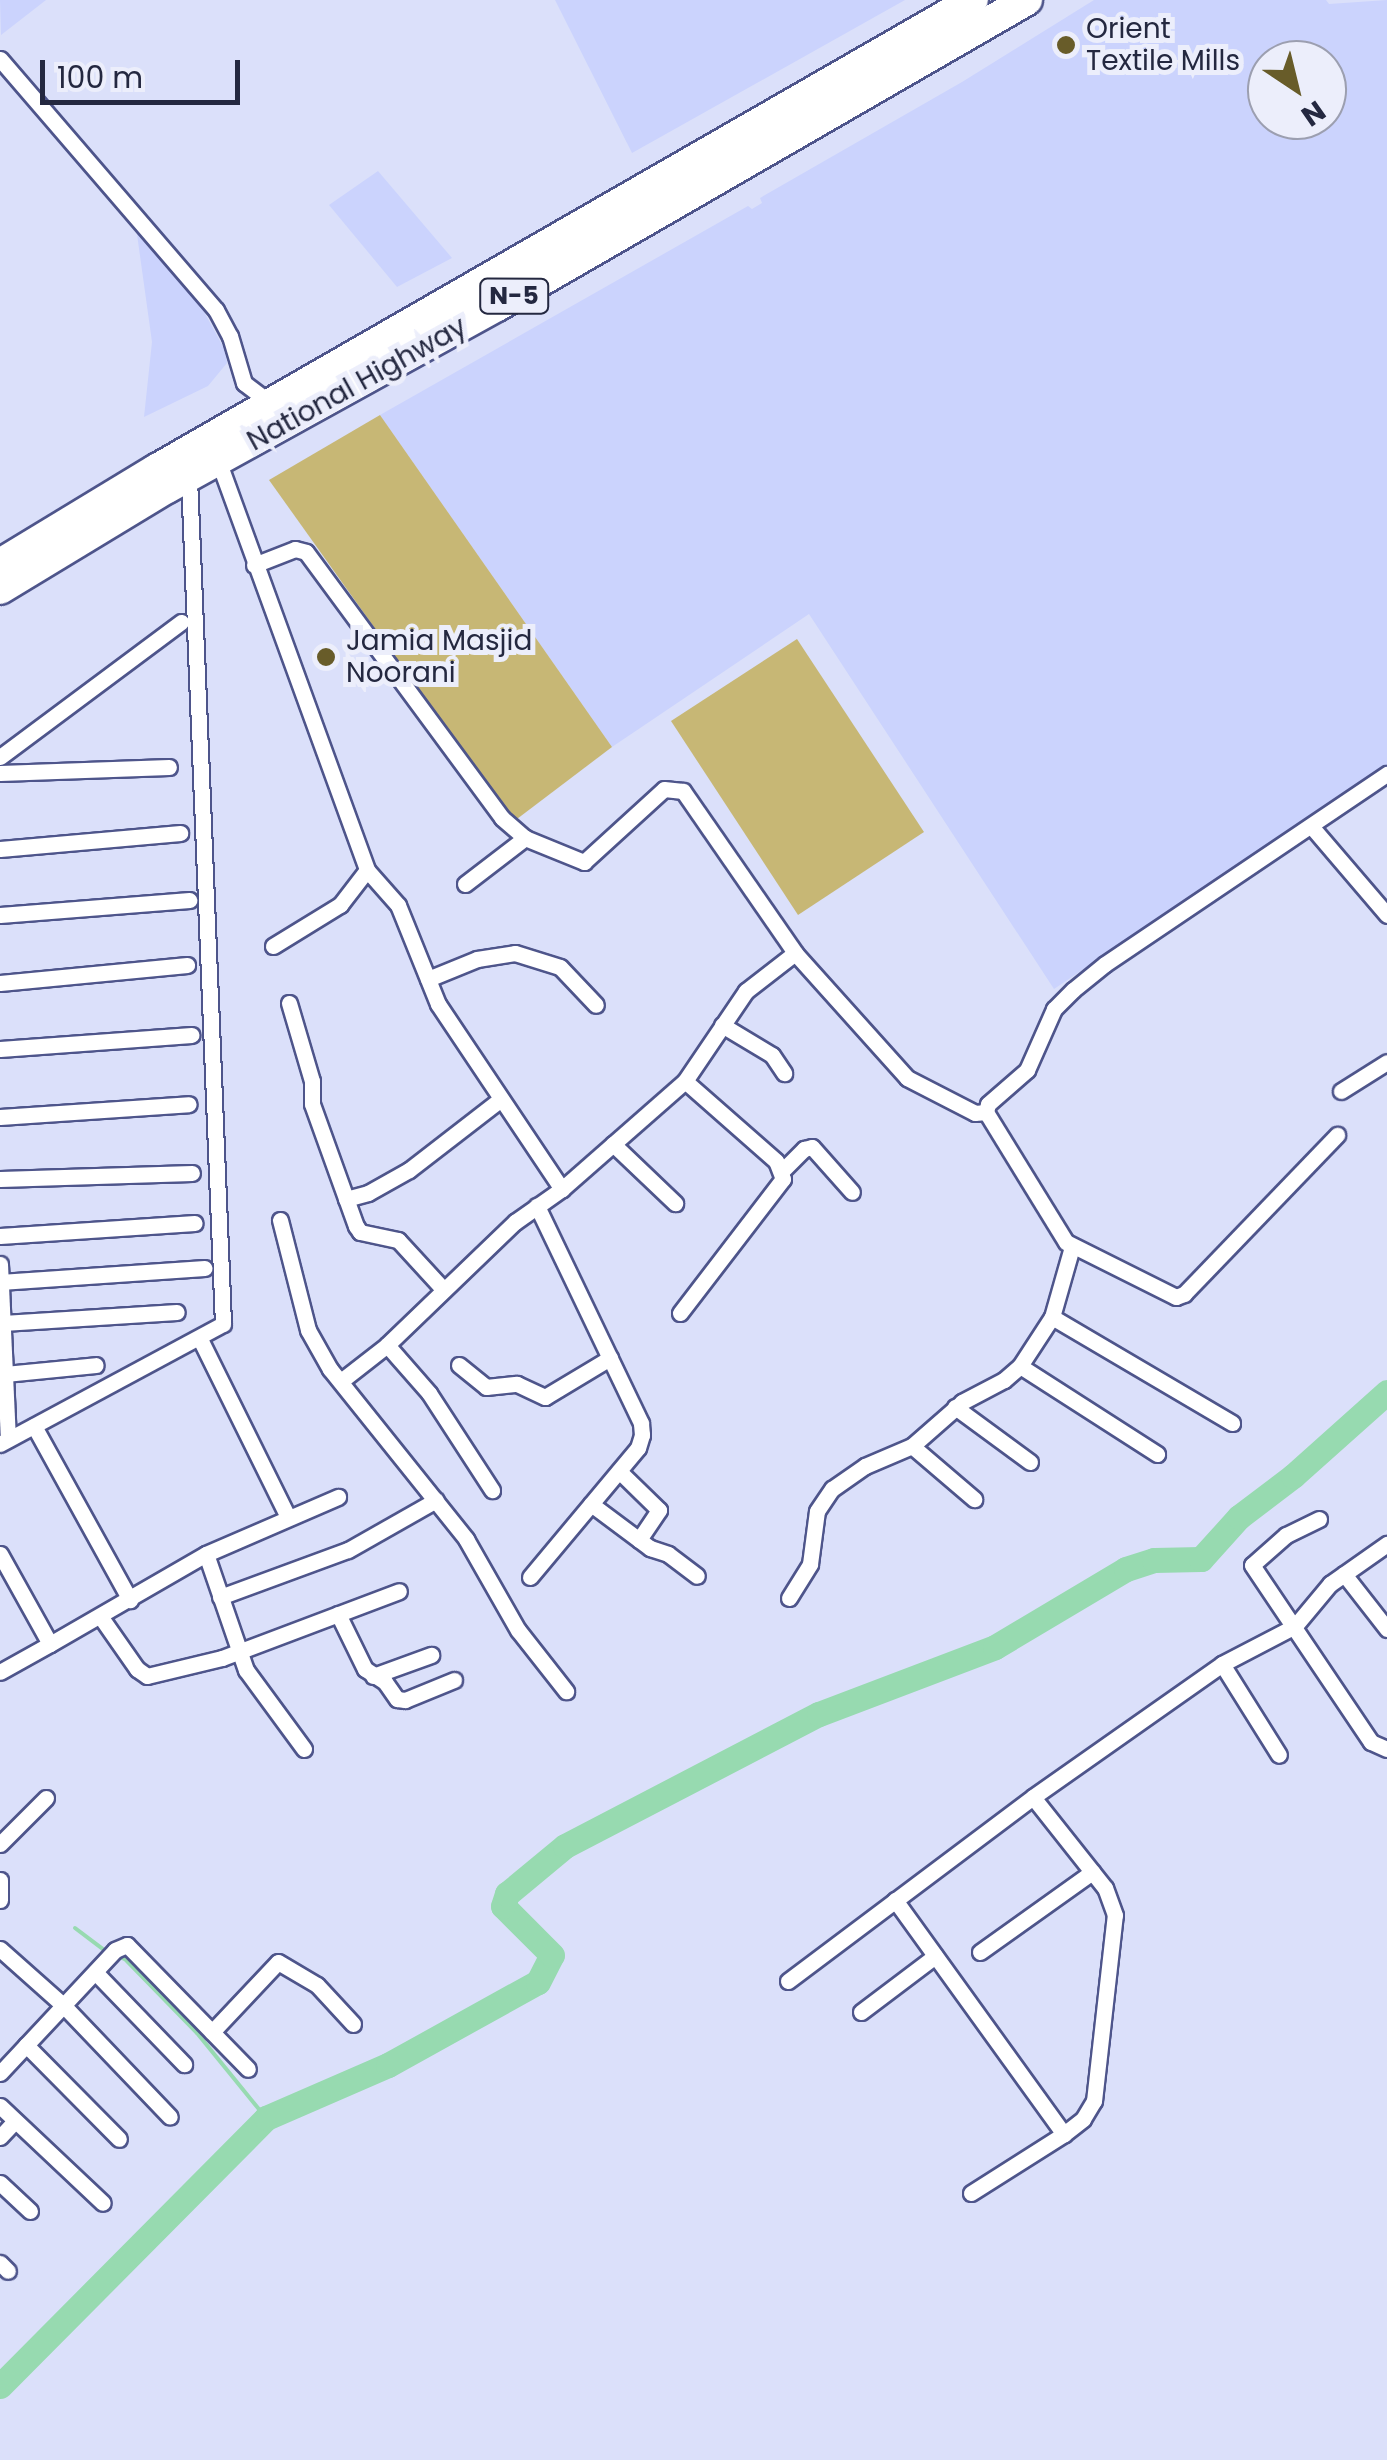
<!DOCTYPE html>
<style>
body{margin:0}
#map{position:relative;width:1387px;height:2460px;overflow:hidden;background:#dbe0fa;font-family:Poppins,sans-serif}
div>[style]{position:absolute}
.built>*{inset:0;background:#cbd3fd}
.green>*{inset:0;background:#c7b775}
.stream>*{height:4px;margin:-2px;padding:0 2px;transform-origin:2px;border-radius:2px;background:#97dab0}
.river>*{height:25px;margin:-12.5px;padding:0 12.5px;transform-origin:12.5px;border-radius:12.5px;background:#97dab0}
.roads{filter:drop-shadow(2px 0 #4e558b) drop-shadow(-2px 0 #4e558b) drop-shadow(0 2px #4e558b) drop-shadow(0 -2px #4e558b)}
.street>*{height:15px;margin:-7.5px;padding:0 7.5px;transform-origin:7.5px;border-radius:7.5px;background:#fff}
.highway>*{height:30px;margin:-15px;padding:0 15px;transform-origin:15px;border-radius:15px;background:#fff}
.dots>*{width:28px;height:28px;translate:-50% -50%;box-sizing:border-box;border:5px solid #eceefb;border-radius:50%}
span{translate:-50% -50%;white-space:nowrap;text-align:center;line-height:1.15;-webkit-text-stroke:10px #eceefb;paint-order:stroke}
.shield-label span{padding:2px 8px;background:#eceefb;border:2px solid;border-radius:8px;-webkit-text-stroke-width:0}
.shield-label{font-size:25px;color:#242840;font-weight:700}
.poi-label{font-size:28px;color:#242840}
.left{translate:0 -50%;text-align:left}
.street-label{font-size:28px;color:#242840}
.north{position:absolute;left:1247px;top:40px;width:100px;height:100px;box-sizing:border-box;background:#eceefb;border:2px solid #9c9fb0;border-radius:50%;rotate:145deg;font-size:28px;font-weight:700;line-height:40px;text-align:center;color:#242840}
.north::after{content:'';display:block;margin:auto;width:35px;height:45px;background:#685c29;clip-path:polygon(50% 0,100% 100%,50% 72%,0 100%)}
.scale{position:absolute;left:40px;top:60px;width:200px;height:45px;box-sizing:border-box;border:5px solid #242840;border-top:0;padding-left:12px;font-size:30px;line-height:35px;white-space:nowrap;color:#242840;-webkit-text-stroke:8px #eceefb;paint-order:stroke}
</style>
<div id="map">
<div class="built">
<div style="clip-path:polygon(0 0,46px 0,1px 35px)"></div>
<div style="clip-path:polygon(555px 0,905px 0,632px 153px)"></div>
<div style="clip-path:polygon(evenodd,1094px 0,1326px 0,1329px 4px,1387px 0,1387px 766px,1054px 989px,809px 614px,612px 747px,380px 415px,748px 206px,752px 209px,762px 203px,760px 198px,962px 82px,1094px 0,1267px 60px,1327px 60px,1327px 120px,1267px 120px,1267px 60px)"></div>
<div style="clip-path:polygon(378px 171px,452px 258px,397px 287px,329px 205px)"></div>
<div style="clip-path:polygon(136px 227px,202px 308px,226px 352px,227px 363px,208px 386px,144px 417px,152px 342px)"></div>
</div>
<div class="green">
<div style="clip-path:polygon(380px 415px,612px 747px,513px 822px,269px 480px)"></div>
<div style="clip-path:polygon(797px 639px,924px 832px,798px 915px,671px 721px)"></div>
</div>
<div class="stream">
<div style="left:75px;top:1928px;width:40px;rotate:37deg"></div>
<div style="left:116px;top:1956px;width:9px;rotate:18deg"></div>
<div style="left:125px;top:1959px;width:103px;rotate:45.8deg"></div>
<div style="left:197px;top:2033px;width:109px;rotate:50.9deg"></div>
</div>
<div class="river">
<div style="left:0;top:2386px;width:378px;rotate:-45.2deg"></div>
<div style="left:266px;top:2118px;width:133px;rotate:-23.5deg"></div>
<div style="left:388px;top:2065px;width:171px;rotate:-29deg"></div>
<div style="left:538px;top:1982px;width:30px;rotate:-63deg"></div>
<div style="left:552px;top:1955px;width:69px;rotate:-135deg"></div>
<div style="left:503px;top:1906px;width:13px;rotate:-72deg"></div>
<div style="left:507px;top:1894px;width:75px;rotate:-39.6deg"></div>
<div style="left:565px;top:1846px;width:286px;rotate:-27.5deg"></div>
<div style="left:819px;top:1714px;width:188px;rotate:-20.8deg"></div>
<div style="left:995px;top:1647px;width:152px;rotate:-30.8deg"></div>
<div style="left:1126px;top:1569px;width:29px;rotate:-18deg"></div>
<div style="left:1154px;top:1560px;width:47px;rotate:-1.2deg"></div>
<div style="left:1201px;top:1559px;width:57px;rotate:-47.9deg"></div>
<div style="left:1239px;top:1517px;width:68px;rotate:-37.2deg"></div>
<div style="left:1293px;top:1476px;width:126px;rotate:-41.8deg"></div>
</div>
<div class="roads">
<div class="street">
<div style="left:0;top:59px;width:331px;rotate:49.3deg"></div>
<div style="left:216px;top:310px;width:30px;rotate:62deg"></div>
<div style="left:230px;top:336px;width:49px;rotate:73.4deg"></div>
<div style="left:244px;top:383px;width:36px;rotate:37deg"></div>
<div style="left:218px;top:460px;width:436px;rotate:70deg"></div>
<div style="left:367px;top:870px;width:47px;rotate:48.5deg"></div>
<div style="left:398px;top:905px;width:107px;rotate:68deg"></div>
<div style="left:438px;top:1004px;width:223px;rotate:56.2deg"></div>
<div style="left:254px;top:565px;width:44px;rotate:-21.3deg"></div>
<div style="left:295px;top:549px;width:11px;rotate:15deg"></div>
<div style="left:306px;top:552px;width:330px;rotate:53.6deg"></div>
<div style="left:502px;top:818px;width:30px;rotate:41deg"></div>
<div style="left:525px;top:838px;width:64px;rotate:22.1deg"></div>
<div style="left:584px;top:862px;width:108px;rotate:-42.4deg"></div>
<div style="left:664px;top:789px;width:19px;rotate:6deg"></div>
<div style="left:683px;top:791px;width:197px;rotate:55.3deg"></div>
<div style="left:795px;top:953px;width:168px;rotate:48.1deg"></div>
<div style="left:907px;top:1078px;width:76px;rotate:27.2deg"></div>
<div style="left:975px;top:1113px;width:11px;rotate:-5deg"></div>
<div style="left:986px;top:1112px;width:8px;rotate:-76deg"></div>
<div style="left:988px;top:1104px;width:52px;rotate:-41.1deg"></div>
<div style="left:1027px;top:1070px;width:67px;rotate:-66.1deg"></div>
<div style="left:1054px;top:1009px;width:27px;rotate:-45deg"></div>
<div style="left:1073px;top:990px;width:41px;rotate:-39.1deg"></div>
<div style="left:1105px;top:964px;width:340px;rotate:-34deg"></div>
<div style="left:0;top:757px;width:226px;rotate:-36.7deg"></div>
<div style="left:0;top:773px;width:169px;rotate:-2deg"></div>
<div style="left:1311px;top:826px;width:117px;rotate:49.5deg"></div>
<div style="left:0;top:849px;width:181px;rotate:-5.1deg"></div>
<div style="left:465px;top:884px;width:76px;rotate:-37.5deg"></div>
<div style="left:0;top:915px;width:190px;rotate:-4.5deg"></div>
<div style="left:273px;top:946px;width:79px;rotate:-31.5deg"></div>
<div style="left:340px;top:905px;width:44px;rotate:-52.4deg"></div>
<div style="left:428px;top:979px;width:53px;rotate:-22.2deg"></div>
<div style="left:477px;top:959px;width:38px;rotate:-9deg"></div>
<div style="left:515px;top:953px;width:47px;rotate:17.3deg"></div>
<div style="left:560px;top:967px;width:52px;rotate:46.5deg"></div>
<div style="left:0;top:983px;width:188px;rotate:-5.5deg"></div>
<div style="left:289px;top:1003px;width:81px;rotate:73.6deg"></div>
<div style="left:312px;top:1081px;width:23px;rotate:90deg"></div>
<div style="left:312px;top:1104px;width:130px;rotate:70.2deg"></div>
<div style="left:356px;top:1226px;width:7px;rotate:56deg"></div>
<div style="left:360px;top:1232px;width:39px;rotate:12deg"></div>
<div style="left:398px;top:1240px;width:67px;rotate:47.4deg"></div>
<div style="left:722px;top:1025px;width:58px;rotate:31deg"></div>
<div style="left:772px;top:1055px;width:22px;rotate:56deg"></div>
<div style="left:0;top:1049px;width:192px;rotate:-4.2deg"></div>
<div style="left:1341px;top:1091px;width:54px;rotate:-32.2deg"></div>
<div style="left:986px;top:1112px;width:153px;rotate:58.4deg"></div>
<div style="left:1066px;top:1242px;width:123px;rotate:26.6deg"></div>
<div style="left:1176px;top:1297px;width:9px;rotate:-21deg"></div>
<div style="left:1184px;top:1294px;width:221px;rotate:-46.1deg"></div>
<div style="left:0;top:1117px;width:189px;rotate:-3.9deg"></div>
<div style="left:613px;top:1144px;width:86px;rotate:43.6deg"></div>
<div style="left:783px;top:1170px;width:30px;rotate:-45deg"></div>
<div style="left:804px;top:1149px;width:8px;rotate:-14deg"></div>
<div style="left:812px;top:1147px;width:60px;rotate:48.4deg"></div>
<div style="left:0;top:1179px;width:192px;rotate:-1.8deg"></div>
<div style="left:346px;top:1199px;width:23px;rotate:-15deg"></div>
<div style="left:368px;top:1193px;width:47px;rotate:-29.3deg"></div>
<div style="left:409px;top:1170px;width:116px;rotate:-37.7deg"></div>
<div style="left:280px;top:1220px;width:114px;rotate:75.7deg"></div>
<div style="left:308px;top:1330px;width:45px;rotate:60.6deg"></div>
<div style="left:330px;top:1369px;width:218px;rotate:51.3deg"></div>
<div style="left:466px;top:1539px;width:105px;rotate:60.3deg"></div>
<div style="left:518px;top:1630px;width:78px;rotate:51.8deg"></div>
<div style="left:0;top:1236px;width:195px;rotate:-3.8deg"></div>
<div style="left:0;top:1264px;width:175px;rotate:87.4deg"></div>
<div style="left:0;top:1282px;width:205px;rotate:-3.9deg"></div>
<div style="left:680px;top:1313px;width:169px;rotate:-52.5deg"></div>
<div style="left:783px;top:1179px;width:19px;rotate:-111deg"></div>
<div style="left:776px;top:1161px;width:121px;rotate:-138.7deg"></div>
<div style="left:1052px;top:1317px;width:209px;rotate:30.5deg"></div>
<div style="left:3px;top:1323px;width:174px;rotate:-3.6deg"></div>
<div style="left:200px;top:1339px;width:199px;rotate:63.7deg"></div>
<div style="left:387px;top:1345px;width:64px;rotate:48.8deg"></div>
<div style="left:429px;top:1393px;width:116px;rotate:57deg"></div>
<div style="left:459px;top:1365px;width:35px;rotate:39deg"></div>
<div style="left:486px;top:1387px;width:31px;rotate:-6deg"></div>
<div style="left:517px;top:1384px;width:31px;rotate:25deg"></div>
<div style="left:545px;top:1397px;width:76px;rotate:-31deg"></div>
<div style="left:1020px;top:1366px;width:163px;rotate:32.7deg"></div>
<div style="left:5px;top:1374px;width:91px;rotate:-5.6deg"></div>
<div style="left:341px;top:1381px;width:58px;rotate:-38deg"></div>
<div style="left:387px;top:1345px;width:178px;rotate:-43.9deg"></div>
<div style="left:515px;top:1222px;width:57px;rotate:-35.1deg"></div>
<div style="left:562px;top:1189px;width:164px;rotate:-41.3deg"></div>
<div style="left:685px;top:1081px;width:109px;rotate:-55.9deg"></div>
<div style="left:746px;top:991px;width:62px;rotate:-37.8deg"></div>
<div style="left:955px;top:1407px;width:93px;rotate:36.3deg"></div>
<div style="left:34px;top:1426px;width:199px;rotate:61.1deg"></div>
<div style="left:0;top:1444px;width:253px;rotate:-28.3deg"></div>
<div style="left:223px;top:1324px;width:849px;rotate:-92.3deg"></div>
<div style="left:912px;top:1446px;width:82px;rotate:40.5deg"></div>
<div style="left:619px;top:1471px;width:56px;rotate:44.3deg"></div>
<div style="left:659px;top:1510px;width:36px;rotate:124deg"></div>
<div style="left:591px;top:1504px;width:74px;rotate:36.7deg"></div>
<div style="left:650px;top:1548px;width:19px;rotate:18deg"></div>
<div style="left:668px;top:1554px;width:36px;rotate:37deg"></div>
<div style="left:1319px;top:1519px;width:37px;rotate:154deg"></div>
<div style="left:1286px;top:1535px;width:45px;rotate:138.6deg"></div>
<div style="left:1252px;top:1565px;width:213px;rotate:56.1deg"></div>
<div style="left:1371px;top:1742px;width:17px;rotate:24deg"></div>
<div style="left:0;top:1554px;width:103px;rotate:60.9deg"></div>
<div style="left:50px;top:1644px;width:57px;rotate:150.8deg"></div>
<div style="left:206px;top:1554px;width:123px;rotate:71deg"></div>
<div style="left:246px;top:1670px;width:98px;rotate:53.7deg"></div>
<div style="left:1344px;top:1574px;width:70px;rotate:52deg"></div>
<div style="left:530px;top:1577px;width:168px;rotate:-50.1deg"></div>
<div style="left:638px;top:1448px;width:14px;rotate:-73deg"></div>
<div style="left:642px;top:1435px;width:12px;rotate:-95deg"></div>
<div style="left:641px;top:1423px;width:241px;rotate:-115.6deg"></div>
<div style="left:220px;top:1597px;width:136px;rotate:-20.2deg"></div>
<div style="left:348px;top:1550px;width:101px;rotate:-29.6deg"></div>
<div style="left:789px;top:1598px;width:40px;rotate:-58deg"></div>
<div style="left:810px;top:1564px;width:53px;rotate:-82.5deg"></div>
<div style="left:817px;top:1511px;width:27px;rotate:-56deg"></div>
<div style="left:832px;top:1489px;width:40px;rotate:-34.9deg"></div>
<div style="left:865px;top:1466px;width:51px;rotate:-23.1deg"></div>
<div style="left:912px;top:1446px;width:67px;rotate:-41.3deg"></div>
<div style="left:962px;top:1402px;width:47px;rotate:-27.6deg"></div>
<div style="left:1004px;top:1380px;width:21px;rotate:-41deg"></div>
<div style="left:1020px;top:1366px;width:59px;rotate:-56.9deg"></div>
<div style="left:1052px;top:1317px;width:73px;rotate:-74.1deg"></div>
<div style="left:338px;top:1614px;width:61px;rotate:63.9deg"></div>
<div style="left:365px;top:1669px;width:24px;rotate:33deg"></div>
<div style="left:385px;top:1682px;width:21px;rotate:55deg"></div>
<div style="left:397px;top:1699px;width:8px;rotate:7deg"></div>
<div style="left:405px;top:1700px;width:53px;rotate:-22.2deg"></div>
<div style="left:100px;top:1616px;width:65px;rotate:55.1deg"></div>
<div style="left:137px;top:1669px;width:12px;rotate:35deg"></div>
<div style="left:147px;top:1676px;width:77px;rotate:-13.5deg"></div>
<div style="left:222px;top:1658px;width:189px;rotate:-20.7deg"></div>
<div style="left:50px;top:1644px;width:180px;rotate:-30deg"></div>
<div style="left:206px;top:1554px;width:144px;rotate:-23.4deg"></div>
<div style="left:1222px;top:1664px;width:107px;rotate:57.9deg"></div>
<div style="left:373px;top:1676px;width:62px;rotate:-19.9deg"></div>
<div style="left:0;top:1844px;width:65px;rotate:-45deg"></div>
<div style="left:0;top:1880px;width:20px;rotate:90deg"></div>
<div style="left:895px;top:1900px;width:289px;rotate:54.2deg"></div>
<div style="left:0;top:1949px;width:86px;rotate:41.7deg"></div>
<div style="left:64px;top:2006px;width:153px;rotate:46.3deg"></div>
<div style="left:980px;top:1952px;width:138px;rotate:-35.5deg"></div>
<div style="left:96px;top:1973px;width:127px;rotate:46deg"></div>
<div style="left:788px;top:1981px;width:306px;rotate:-36.9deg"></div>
<div style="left:1033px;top:1797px;width:231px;rotate:-35.1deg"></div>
<div style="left:1222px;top:1664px;width:82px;rotate:-27.5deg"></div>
<div style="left:1295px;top:1626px;width:55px;rotate:-50.2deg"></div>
<div style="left:1330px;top:1584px;width:70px;rotate:-35.1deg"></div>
<div style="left:861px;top:2012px;width:93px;rotate:-37.1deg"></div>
<div style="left:212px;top:2032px;width:96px;rotate:-46.7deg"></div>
<div style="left:278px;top:1962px;width:45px;rotate:30.5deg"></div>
<div style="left:317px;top:1985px;width:53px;rotate:47.3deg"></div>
<div style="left:26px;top:2045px;width:132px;rotate:45.3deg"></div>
<div style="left:0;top:2073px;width:168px;rotate:-46.9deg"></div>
<div style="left:115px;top:1950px;width:13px;rotate:-23deg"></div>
<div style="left:127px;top:1945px;width:173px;rotate:45.7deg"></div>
<div style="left:0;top:2106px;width:141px;rotate:43.3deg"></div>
<div style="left:0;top:2137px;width:22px;rotate:-47deg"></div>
<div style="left:0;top:2183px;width:41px;rotate:43deg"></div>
<div style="left:971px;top:2193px;width:110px;rotate:-32.4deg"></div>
<div style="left:1064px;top:2134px;width:24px;rotate:-38deg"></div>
<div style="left:1083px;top:2119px;width:21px;rotate:-59deg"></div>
<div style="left:1094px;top:2101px;width:187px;rotate:-83.6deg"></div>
<div style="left:1115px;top:1915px;width:29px;rotate:-110deg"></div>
<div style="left:1105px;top:1888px;width:116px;rotate:-128.4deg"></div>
<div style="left:0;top:2263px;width:11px;rotate:45deg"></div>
</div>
<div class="highway">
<div style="left:0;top:564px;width:184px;rotate:-31.2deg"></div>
<div style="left:157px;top:469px;width:941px;rotate:-29.89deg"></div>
<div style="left:0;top:589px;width:195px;rotate:-31.2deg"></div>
<div style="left:167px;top:488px;width:377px;rotate:-28.9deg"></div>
<div style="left:497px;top:306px;width:612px;rotate:-30deg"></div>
</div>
</div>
<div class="dots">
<div style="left:1066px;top:45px;background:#685c29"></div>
<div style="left:326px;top:657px;background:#685c29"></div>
</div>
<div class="shield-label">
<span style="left:514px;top:296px">N-5</span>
</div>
<div class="poi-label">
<span class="left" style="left:1086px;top:45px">Orient<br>Textile Mills</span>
<span class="left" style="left:346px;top:657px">Jamia Masjid<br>Noorani</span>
</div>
<div class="street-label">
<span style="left:357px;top:384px;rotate:-29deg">National Highway</span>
</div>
<div class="north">N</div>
<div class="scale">100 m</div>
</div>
